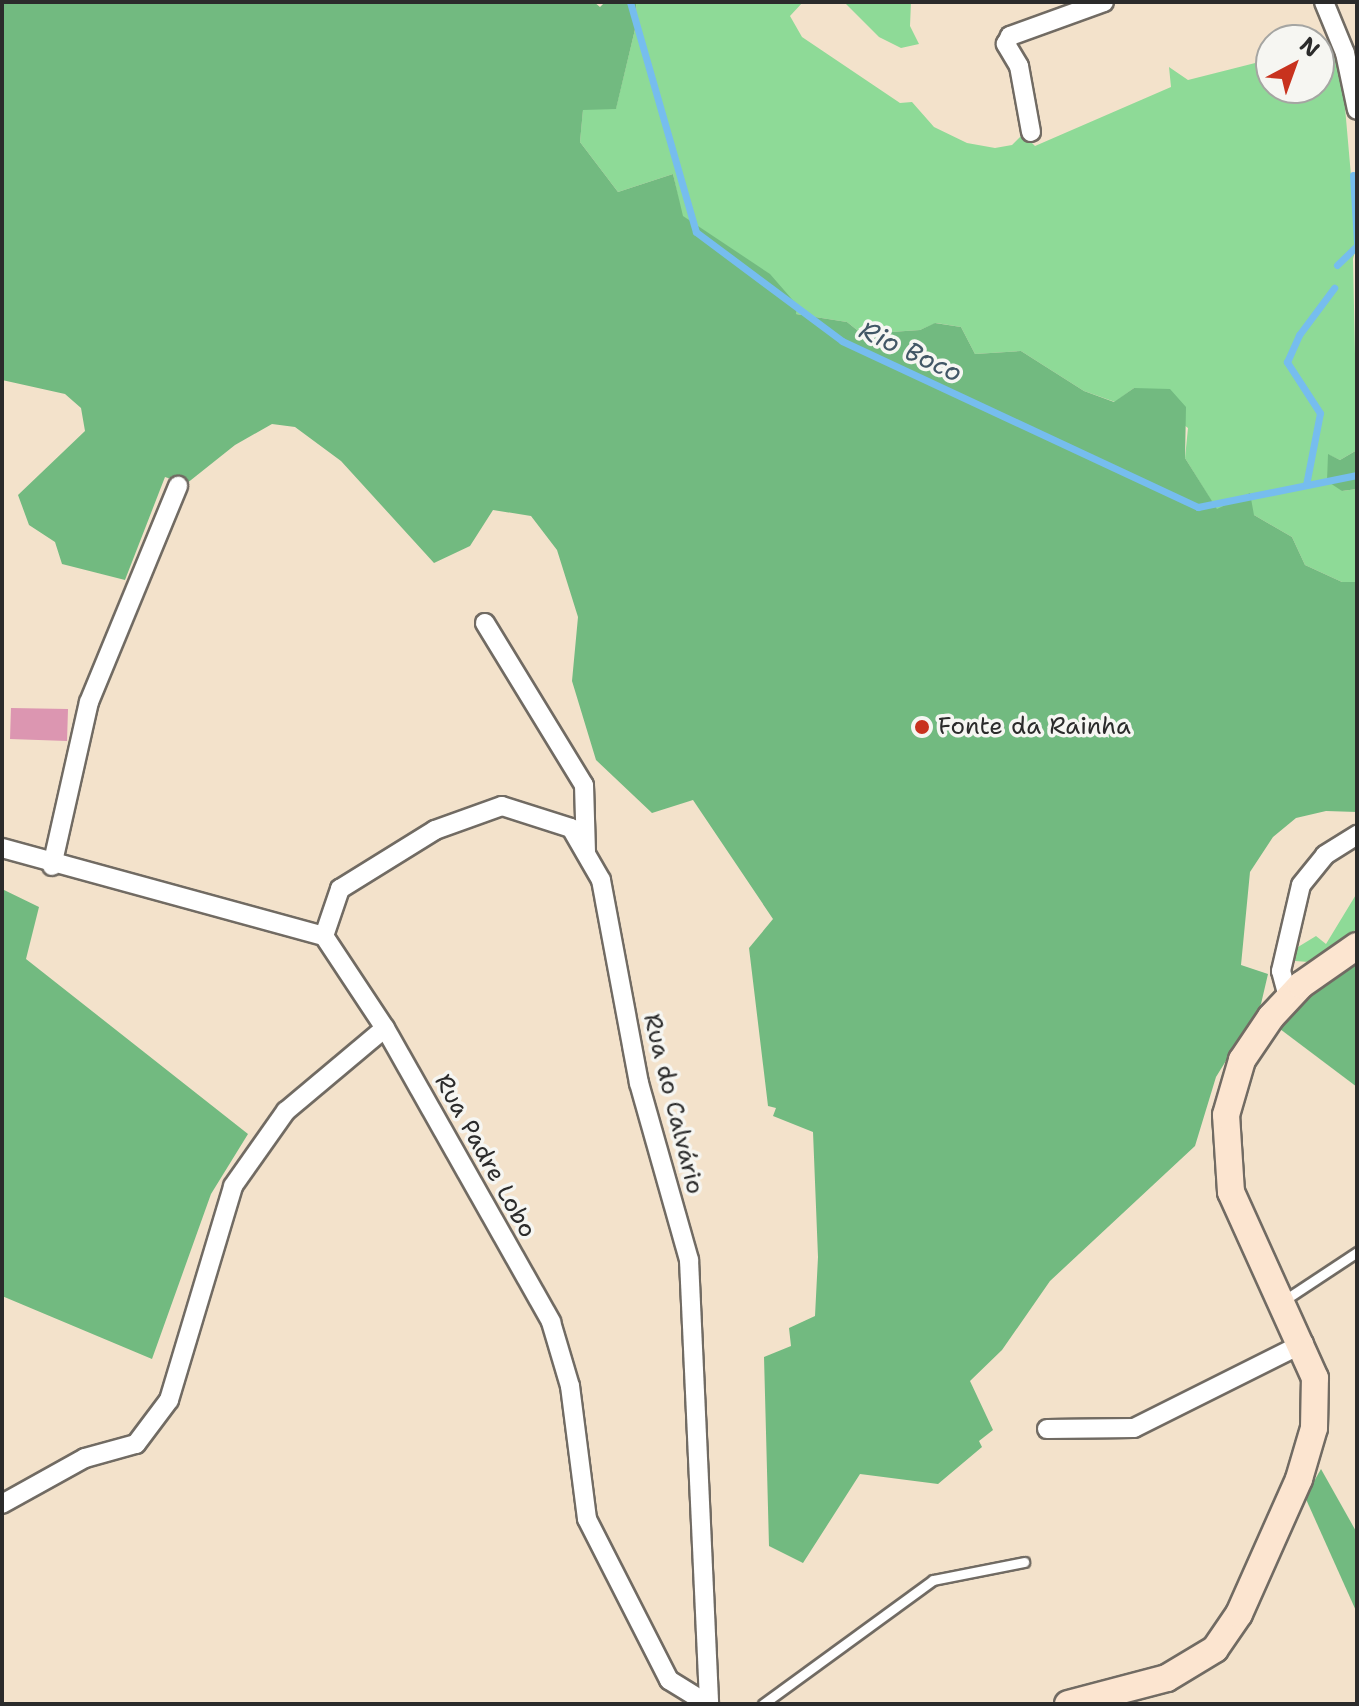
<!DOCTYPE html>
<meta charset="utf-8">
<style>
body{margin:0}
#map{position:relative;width:1359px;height:1706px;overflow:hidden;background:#f3e2cb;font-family:"Shantell Sans",sans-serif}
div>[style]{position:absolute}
.green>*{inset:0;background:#8eda97}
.forest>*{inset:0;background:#72ba80}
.stream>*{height:7px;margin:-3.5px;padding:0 3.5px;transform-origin:3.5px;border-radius:3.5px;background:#76bdee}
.building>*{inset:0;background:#dc96b1}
.roads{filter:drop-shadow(2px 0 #716b63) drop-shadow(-2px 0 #716b63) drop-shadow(0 2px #716b63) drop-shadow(0 -2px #716b63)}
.service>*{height:9px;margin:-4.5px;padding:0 4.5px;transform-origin:4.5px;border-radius:4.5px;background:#fff}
.minor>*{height:18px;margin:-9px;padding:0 9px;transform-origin:9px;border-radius:9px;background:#fff}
.secondary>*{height:26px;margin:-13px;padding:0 13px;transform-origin:13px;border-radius:13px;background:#fce5d0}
.dots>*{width:22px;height:22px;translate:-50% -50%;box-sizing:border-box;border:4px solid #f6f6f2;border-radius:50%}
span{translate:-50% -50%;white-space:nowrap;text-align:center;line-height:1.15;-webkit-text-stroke:7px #f6f6f2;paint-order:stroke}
.poi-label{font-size:24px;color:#2b2b2b}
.left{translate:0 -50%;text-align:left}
.street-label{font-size:24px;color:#2b2b2b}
.water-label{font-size:26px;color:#425766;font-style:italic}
.frame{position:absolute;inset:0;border:4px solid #2b2b2b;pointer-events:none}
.north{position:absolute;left:1255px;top:24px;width:80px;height:80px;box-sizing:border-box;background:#f6f6f2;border:2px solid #a5a5a2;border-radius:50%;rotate:41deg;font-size:22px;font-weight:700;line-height:32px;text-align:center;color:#2b2b2b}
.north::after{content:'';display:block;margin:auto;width:28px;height:36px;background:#c8321e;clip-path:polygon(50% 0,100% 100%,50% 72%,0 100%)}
</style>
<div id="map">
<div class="green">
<div style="clip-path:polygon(636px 2px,803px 2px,790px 16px,802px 37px,900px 103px,912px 102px,934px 127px,967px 143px,995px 148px,1012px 145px,1023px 134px,1035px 146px,1171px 87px,1169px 67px,1188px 80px,1271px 59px,1271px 88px,1319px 88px,1319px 52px,1332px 50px,1342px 73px,1357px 244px,1353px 259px,1357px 450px,1340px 460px,1329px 455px,1342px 491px,1357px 489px,1357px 582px,1342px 582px,1305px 565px,1292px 537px,1254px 515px,1217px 510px,1185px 458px,1188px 428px,1134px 388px,1115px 402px,1084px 391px,1021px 351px,975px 354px,961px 327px,936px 323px,920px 330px,862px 334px,847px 322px,796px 314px,682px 216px,673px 174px,618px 192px,580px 142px,583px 109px,616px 108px,637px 21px)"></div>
<div style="clip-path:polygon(844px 2px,911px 2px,910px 26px,919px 44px,901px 48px,879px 37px)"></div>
<div style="clip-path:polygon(1357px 893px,1357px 929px,1309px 962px,1295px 961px,1291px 941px,1298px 947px,1316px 936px,1326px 944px)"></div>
</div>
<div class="forest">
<div style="clip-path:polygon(2px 2px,594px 2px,600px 7px,605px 2px,636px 2px,637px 21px,616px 109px,583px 110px,580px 142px,618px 192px,673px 174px,683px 216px,770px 274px,797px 305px,796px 314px,847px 322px,862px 334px,920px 330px,935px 323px,961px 327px,975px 354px,1021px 351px,1084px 391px,1114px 402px,1134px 388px,1170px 389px,1186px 407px,1185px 458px,1217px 509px,1250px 493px,1254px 515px,1292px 537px,1305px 565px,1342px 582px,1357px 582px,1357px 812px,1326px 811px,1296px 818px,1273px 837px,1250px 872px,1241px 965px,1268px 974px,1261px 1004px,1216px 1077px,1195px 1146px,1050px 1281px,1002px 1350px,970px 1381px,993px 1430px,979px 1441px,982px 1447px,938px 1484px,860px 1474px,803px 1563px,769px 1546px,764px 1357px,791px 1346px,789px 1328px,815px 1316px,818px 1257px,813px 1132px,773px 1116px,776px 1108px,768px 1106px,749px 948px,773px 919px,693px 800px,652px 813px,596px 760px,572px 681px,578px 617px,557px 550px,531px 516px,493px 510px,470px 546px,434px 563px,341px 461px,295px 427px,272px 424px,235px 445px,186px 484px,165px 477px,125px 580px,62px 564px,55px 542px,29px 525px,18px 495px,85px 431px,81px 408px,65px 394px,2px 380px)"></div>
<div style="clip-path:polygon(1357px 450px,1357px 489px,1342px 491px,1327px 481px,1328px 454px,1340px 460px)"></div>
<div style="clip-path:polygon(2px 889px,39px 907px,26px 959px,248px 1134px,211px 1194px,152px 1359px,2px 1296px)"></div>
<div style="clip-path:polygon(1357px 961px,1357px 1087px,1280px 1029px,1278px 1021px,1294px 998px)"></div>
<div style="clip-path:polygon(1321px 1469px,1357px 1533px,1357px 1613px,1305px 1497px)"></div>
</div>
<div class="stream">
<div style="left:630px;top:2px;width:239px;rotate:74deg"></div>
<div style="left:696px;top:232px;width:182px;rotate:36.7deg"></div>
<div style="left:842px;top:341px;width:393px;rotate:25deg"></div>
<div style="left:1198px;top:507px;width:162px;rotate:-11.4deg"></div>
<div style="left:1353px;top:175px;width:68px;rotate:86.6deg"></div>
<div style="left:1337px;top:265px;width:28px;rotate:-44deg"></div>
<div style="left:1306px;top:485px;width:73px;rotate:-79deg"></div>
<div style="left:1320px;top:413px;width:61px;rotate:-122.9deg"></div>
<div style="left:1287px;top:362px;width:30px;rotate:-66deg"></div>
<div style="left:1299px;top:335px;width:59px;rotate:-53.3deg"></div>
</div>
<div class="building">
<div style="clip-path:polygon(11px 708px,68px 709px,67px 741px,10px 739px)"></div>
</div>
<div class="roads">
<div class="service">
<div style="left:1283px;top:1301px;width:89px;rotate:-33.5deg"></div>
<div style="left:763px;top:1704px;width:210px;rotate:-36.1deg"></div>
<div style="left:933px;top:1580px;width:93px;rotate:-11.2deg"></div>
</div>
<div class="minor">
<div style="left:1324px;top:2px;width:55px;rotate:67.6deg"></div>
<div style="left:1345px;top:53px;width:58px;rotate:78.1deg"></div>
<div style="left:1031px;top:132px;width:67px;rotate:-100.3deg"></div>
<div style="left:1019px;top:66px;width:26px;rotate:-121deg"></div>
<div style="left:1006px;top:44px;width:9px;rotate:-63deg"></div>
<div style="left:1010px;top:36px;width:100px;rotate:-19.9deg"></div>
<div style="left:485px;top:623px;width:190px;rotate:58.6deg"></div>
<div style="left:584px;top:785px;width:67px;rotate:88.3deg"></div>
<div style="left:2px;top:848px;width:334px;rotate:15.3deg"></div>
<div style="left:324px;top:936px;width:110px;rotate:56.5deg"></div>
<div style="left:385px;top:1028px;width:338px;rotate:60.5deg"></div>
<div style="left:551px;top:1322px;width:67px;rotate:73.5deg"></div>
<div style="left:570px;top:1386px;width:134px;rotate:82.7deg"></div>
<div style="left:587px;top:1519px;width:181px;rotate:63deg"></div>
<div style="left:669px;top:1680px;width:46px;rotate:31.6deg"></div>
<div style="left:52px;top:866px;width:168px;rotate:-77.3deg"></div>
<div style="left:89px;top:702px;width:234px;rotate:-67.6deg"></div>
<div style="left:324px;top:936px;width:50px;rotate:-71.2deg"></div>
<div style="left:340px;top:889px;width:112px;rotate:-31.8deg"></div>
<div style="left:435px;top:830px;width:71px;rotate:-19.7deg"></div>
<div style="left:502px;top:806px;width:72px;rotate:17.7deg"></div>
<div style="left:571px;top:828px;width:60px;rotate:60deg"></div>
<div style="left:601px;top:880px;width:207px;rotate:79.4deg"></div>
<div style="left:639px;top:1083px;width:184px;rotate:74.2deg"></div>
<div style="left:689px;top:1260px;width:444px;rotate:87.4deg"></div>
<div style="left:1288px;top:997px;width:27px;rotate:-105deg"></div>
<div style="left:1281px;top:971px;width:88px;rotate:-76.9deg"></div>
<div style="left:1301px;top:885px;width:38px;rotate:-51deg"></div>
<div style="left:1325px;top:855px;width:38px;rotate:-32deg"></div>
<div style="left:1047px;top:1429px;width:87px;rotate:-0.7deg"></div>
<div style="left:1134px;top:1428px;width:190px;rotate:-26.6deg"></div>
<div style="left:2px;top:1504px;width:95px;rotate:-29deg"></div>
<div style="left:85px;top:1458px;width:53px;rotate:-15.4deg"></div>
<div style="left:136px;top:1444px;width:55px;rotate:-53.1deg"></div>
<div style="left:169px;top:1400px;width:223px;rotate:-73.3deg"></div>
<div style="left:233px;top:1186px;width:92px;rotate:-54.8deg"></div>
<div style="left:286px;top:1111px;width:129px;rotate:-40deg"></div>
</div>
<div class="secondary">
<div style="left:1068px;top:1704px;width:102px;rotate:-14.7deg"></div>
<div style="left:1167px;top:1678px;width:56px;rotate:-31.1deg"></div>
<div style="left:1215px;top:1649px;width:42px;rotate:-55.6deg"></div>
<div style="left:1239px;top:1614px;width:148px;rotate:-66deg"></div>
<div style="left:1299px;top:1479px;width:53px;rotate:-73.6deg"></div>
<div style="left:1314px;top:1428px;width:50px;rotate:-88.9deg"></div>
<div style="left:1315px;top:1378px;width:204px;rotate:-114.3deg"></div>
<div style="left:1231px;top:1192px;width:77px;rotate:-93.7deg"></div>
<div style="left:1226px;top:1115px;width:57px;rotate:-73.8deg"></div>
<div style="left:1242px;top:1060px;width:52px;rotate:-56deg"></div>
<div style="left:1271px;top:1017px;width:44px;rotate:-46.8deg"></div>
<div style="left:1301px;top:985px;width:68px;rotate:-34.9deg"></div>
</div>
</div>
<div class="dots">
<div style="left:922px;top:727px;background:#c8321e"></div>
</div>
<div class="poi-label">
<span class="left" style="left:938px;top:727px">Fonte da Rainha</span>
</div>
<div class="street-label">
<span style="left:673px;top:1104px;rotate:76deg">Rua do Calvário</span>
<span style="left:485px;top:1156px;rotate:61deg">Rua Padre Lobo</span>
</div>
<div class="water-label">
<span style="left:911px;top:351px;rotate:25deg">Rio Boco</span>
</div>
<div class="frame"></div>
<div class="north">N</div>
</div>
